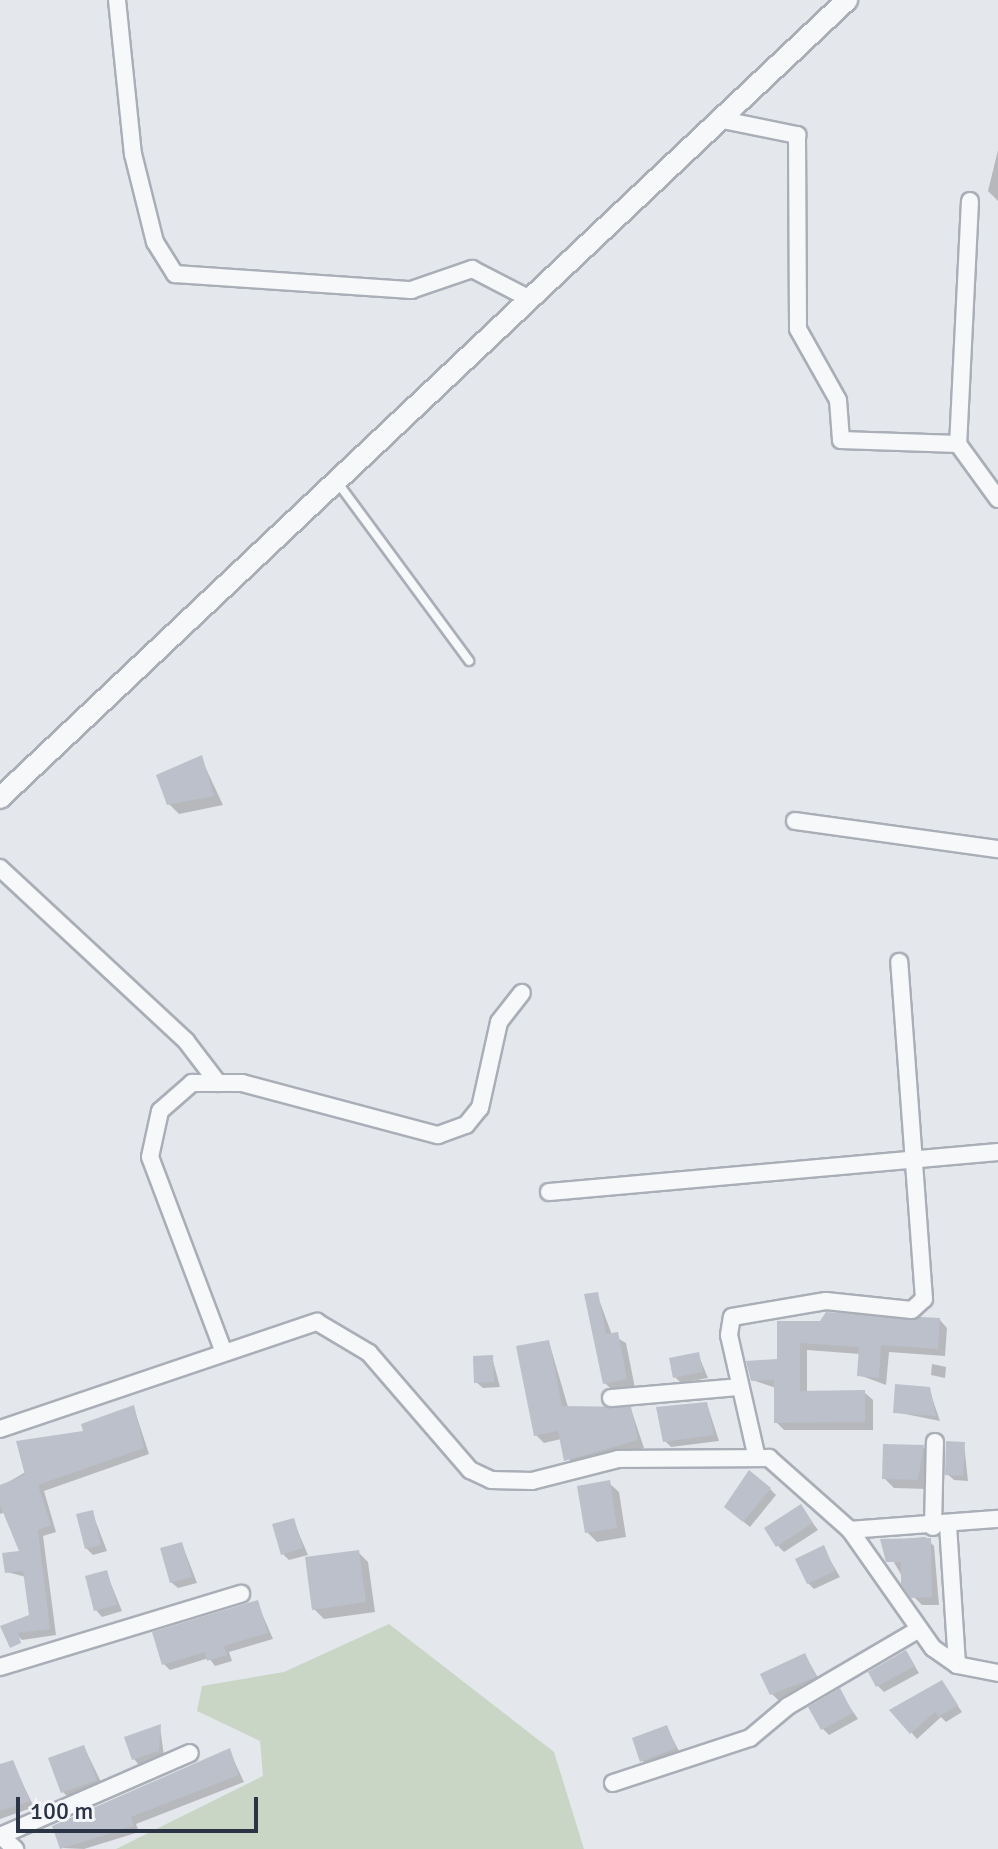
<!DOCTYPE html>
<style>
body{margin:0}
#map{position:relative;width:998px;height:1849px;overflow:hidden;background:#e4e7ec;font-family:Signika,sans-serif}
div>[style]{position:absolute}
.green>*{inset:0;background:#c9d6c5}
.shadow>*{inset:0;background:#0003}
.building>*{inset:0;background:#bbc0ca}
.roads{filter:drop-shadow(2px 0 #a9aeb7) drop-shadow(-2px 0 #a9aeb7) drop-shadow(0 2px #a9aeb7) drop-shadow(0 -2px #a9aeb7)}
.service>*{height:8px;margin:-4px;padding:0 4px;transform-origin:4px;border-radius:4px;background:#f7f8fa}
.minor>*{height:16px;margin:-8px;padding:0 8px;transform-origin:8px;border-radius:8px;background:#f7f8fa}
.tertiary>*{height:20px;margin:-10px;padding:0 10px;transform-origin:10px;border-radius:10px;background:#f7f8fa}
span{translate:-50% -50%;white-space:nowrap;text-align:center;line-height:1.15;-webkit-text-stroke:8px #f4f6f9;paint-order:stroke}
.scale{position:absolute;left:16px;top:1797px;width:242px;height:36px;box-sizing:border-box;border:4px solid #2b3445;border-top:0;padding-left:10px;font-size:24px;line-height:28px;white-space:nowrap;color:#2b3445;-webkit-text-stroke:6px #f4f6f9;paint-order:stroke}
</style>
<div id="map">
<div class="green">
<div style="clip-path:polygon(389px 1624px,554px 1752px,584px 1849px,116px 1849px,263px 1776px,260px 1741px,197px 1711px,202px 1686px,284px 1672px)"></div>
</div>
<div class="shadow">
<div style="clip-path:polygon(998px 150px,998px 201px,988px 191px)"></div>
<div style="clip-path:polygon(201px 758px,223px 805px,179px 814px,169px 804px)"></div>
<div style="clip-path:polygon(597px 1294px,612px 1335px,626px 1343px,635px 1388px,614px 1392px,605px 1383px)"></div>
<div style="clip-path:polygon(939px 1319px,947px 1328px,945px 1356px,889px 1352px,886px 1385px,859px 1375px,860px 1354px,807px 1350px,807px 1393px,864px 1392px,873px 1400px,873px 1430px,784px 1430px,776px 1422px,776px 1388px,752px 1380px,780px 1361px,779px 1323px)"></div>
<div style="clip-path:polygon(549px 1342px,568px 1407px,631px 1409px,644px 1448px,573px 1468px,561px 1439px,544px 1443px,536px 1435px)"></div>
<div style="clip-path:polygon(698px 1354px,708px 1378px,681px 1383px,675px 1377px)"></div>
<div style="clip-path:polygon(492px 1357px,500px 1387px,483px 1388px,476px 1382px)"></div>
<div style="clip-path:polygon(932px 1364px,946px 1367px,945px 1378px,931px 1375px)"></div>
<div style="clip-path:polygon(929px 1389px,940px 1421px,895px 1412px)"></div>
<div style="clip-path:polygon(707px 1404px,719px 1441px,671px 1447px,665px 1441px)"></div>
<div style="clip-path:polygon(134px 1408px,149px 1454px,44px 1491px,56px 1532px,43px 1536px,56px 1635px,22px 1640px,15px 1633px,31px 1616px,26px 1577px,7px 1572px,21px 1552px,8px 1511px,0 1514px,0 1487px)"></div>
<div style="clip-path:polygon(964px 1444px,968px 1481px,954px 1480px,947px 1474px)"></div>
<div style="clip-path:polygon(923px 1447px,933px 1457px,928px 1489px,894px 1488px,884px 1478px)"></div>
<div style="clip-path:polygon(609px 1483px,619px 1492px,626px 1537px,597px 1542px,587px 1532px)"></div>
<div style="clip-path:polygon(770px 1489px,776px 1495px,750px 1527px,733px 1513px)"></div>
<div style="clip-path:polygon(800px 1506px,818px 1530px,784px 1552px,778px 1546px)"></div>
<div style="clip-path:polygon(92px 1512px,107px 1551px,93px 1555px,86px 1548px)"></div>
<div style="clip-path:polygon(293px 1520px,308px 1555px,289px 1560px,283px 1554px)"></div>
<div style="clip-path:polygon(925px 1537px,934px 1546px,939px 1605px,922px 1605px,913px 1596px,882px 1541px)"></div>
<div style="clip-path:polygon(182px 1544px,197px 1583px,178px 1588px,171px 1582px)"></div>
<div style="clip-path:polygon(823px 1548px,840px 1577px,814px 1589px,808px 1583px)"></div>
<div style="clip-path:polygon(358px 1552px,368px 1562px,375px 1612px,324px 1619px,314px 1609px)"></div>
<div style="clip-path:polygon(106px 1572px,122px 1611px,102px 1617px,96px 1610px)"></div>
<div style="clip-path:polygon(257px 1602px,273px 1639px,229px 1652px,232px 1661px,215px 1666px,209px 1658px,170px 1670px,164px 1664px)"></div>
<div style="clip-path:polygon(906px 1652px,919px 1673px,884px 1692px,878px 1686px)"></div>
<div style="clip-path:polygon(805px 1655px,821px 1683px,778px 1700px,771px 1693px)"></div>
<div style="clip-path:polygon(942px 1683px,962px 1712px,946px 1722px,941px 1717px,917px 1739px,892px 1710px)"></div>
<div style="clip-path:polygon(839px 1691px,858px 1719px,829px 1735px,823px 1729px)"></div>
<div style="clip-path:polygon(160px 1727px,164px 1756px,139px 1765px,134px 1759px)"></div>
<div style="clip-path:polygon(667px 1728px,681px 1755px,648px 1767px,642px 1760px)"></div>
<div style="clip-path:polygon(84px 1747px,105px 1790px,73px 1802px,63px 1792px)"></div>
<div style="clip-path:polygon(229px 1750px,244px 1782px,136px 1824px,139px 1832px,84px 1849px,62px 1848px)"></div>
<div style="clip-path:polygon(12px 1762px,34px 1807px,0 1819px,0 1766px)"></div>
</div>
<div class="building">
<div style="clip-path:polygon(202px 755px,214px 796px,167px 805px,156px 775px)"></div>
<div style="clip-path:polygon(598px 1292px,606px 1334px,618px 1332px,627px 1379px,603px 1384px,584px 1294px)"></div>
<div style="clip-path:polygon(826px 1312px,940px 1318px,938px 1349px,881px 1345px,879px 1378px,857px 1376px,859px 1347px,800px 1343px,800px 1391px,865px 1390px,865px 1422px,774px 1423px,774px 1380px,751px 1381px,746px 1361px,777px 1359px,777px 1321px,820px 1321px)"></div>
<div style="clip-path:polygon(549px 1340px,562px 1406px,631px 1407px,638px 1440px,564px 1461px,558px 1431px,534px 1436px,516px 1346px)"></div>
<div style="clip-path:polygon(699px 1352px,703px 1372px,673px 1378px,669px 1358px)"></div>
<div style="clip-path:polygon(493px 1355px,494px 1382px,474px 1383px,473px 1356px)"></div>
<div style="clip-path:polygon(895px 1384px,930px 1387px,936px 1416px,893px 1413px)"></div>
<div style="clip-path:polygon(707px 1402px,714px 1435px,663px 1442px,656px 1407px)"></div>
<div style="clip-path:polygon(134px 1405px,144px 1448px,38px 1485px,51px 1525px,38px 1530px,50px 1629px,18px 1633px,21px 1643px,10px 1648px,0 1626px,29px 1615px,23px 1571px,5px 1573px,2px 1553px,19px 1551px,0 1505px,0 1485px,25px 1475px,16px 1441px,83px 1431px,81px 1424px)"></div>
<div style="clip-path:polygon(946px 1441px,965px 1442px,963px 1476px,945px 1475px)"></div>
<div style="clip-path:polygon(883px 1444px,924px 1445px,918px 1480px,882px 1479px)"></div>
<div style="clip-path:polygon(749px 1470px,771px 1488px,743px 1522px,724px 1507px)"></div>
<div style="clip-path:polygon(610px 1480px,617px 1528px,585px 1533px,577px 1486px)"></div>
<div style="clip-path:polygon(801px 1504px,813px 1523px,776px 1547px,764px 1528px)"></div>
<div style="clip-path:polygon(93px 1510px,101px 1545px,85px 1549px,76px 1514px)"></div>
<div style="clip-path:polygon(294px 1518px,303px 1548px,281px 1555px,272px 1524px)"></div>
<div style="clip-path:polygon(931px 1538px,932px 1597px,911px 1598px,901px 1584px,901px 1562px,886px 1562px,880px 1539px)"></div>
<div style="clip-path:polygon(182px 1542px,192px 1577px,170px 1583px,160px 1548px)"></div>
<div style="clip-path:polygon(824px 1545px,835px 1571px,807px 1584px,795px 1559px)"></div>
<div style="clip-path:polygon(359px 1550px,366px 1602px,312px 1610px,305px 1557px)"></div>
<div style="clip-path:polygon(107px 1570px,117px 1605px,94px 1611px,85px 1576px)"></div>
<div style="clip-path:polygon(258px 1600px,268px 1633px,224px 1646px,227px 1655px,207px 1661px,205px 1652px,162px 1665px,152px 1632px)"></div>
<div style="clip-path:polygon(906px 1650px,915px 1666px,876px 1687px,868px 1672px)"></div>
<div style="clip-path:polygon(805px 1653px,816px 1677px,770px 1695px,760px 1674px)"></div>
<div style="clip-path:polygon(942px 1680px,958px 1705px,938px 1717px,935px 1712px,910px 1734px,889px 1710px)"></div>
<div style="clip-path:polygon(840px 1688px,853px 1713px,821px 1730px,808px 1707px)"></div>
<div style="clip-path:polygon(161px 1724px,159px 1751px,132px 1760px,124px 1737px)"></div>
<div style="clip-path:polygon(667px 1725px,676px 1748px,640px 1762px,632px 1738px)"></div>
<div style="clip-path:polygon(84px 1745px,97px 1780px,61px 1793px,48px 1758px)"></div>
<div style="clip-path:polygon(230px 1748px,239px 1775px,131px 1817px,134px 1826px,60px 1849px,52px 1826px)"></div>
<div style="clip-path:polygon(13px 1760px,30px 1801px,0 1811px,0 1764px)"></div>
</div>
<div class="roads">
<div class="service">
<div style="left:338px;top:483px;width:221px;rotate:53.6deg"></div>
</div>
<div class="minor">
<div style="left:117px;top:0;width:155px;rotate:84.1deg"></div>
<div style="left:133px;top:154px;width:91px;rotate:76deg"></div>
<div style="left:155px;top:242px;width:38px;rotate:58deg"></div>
<div style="left:175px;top:274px;width:237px;rotate:3.9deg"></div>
<div style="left:411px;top:290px;width:65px;rotate:-19deg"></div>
<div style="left:472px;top:269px;width:65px;rotate:27.3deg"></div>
<div style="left:723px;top:120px;width:76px;rotate:11.5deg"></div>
<div style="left:797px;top:135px;width:194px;rotate:89.7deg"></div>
<div style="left:798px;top:329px;width:81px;rotate:60.6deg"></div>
<div style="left:838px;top:400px;width:40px;rotate:85.7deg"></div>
<div style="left:841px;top:440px;width:117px;rotate:2deg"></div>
<div style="left:970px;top:201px;width:243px;rotate:92.8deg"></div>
<div style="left:958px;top:444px;width:68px;rotate:54deg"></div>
<div style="left:795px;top:821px;width:205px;rotate:7.9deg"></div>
<div style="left:0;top:868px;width:254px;rotate:42.9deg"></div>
<div style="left:186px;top:1041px;width:53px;rotate:52.7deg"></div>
<div style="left:549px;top:1192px;width:451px;rotate:-5.1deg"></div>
<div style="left:223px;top:1350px;width:206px;rotate:-110.7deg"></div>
<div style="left:150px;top:1157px;width:47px;rotate:-77.7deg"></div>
<div style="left:160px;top:1111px;width:43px;rotate:-41.2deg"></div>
<div style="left:192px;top:1083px;width:50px"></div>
<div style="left:242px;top:1083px;width:203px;rotate:14.9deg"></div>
<div style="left:438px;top:1135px;width:30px;rotate:-20deg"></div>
<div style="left:466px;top:1125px;width:22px;rotate:-51deg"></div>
<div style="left:480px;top:1108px;width:88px;rotate:-77.5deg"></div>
<div style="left:499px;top:1022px;width:37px;rotate:-52deg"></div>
<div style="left:611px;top:1398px;width:128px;rotate:-4.9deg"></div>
<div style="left:0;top:1429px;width:335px;rotate:-18.7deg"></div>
<div style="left:317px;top:1322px;width:61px;rotate:30.8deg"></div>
<div style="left:369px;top:1353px;width:155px;rotate:49.2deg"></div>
<div style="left:470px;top:1470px;width:23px;rotate:25deg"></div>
<div style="left:491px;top:1480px;width:41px;rotate:1.4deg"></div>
<div style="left:532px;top:1481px;width:89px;rotate:-14.3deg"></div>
<div style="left:618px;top:1459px;width:151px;rotate:-0.4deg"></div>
<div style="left:769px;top:1458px;width:108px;rotate:41.6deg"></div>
<div style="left:850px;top:1530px;width:144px;rotate:54.9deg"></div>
<div style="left:933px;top:1648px;width:29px;rotate:35deg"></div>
<div style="left:957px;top:1665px;width:42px;rotate:11deg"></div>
<div style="left:756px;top:1454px;width:122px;rotate:-102.8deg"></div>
<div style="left:729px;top:1335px;width:18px;rotate:-81deg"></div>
<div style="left:732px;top:1317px;width:95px;rotate:-9.7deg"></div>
<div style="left:826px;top:1301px;width:86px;rotate:6deg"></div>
<div style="left:912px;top:1310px;width:16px;rotate:-43deg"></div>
<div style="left:924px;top:1299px;width:338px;rotate:-94.2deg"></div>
<div style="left:948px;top:1525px;width:140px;rotate:86.3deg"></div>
<div style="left:933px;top:1527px;width:85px;rotate:-88.7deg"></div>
<div style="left:850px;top:1530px;width:148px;rotate:-4.3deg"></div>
<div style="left:0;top:1667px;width:252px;rotate:-16.9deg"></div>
<div style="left:613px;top:1783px;width:144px;rotate:-18.2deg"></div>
<div style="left:750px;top:1738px;width:50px;rotate:-40.1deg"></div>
<div style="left:788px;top:1706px;width:148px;rotate:-30.4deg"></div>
<div style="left:0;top:1835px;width:21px;rotate:43deg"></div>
<div style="left:0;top:1836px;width:207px;rotate:-23.6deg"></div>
</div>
<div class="tertiary">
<div style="left:0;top:798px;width:1164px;rotate:-43.29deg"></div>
</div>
</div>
<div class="scale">100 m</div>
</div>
